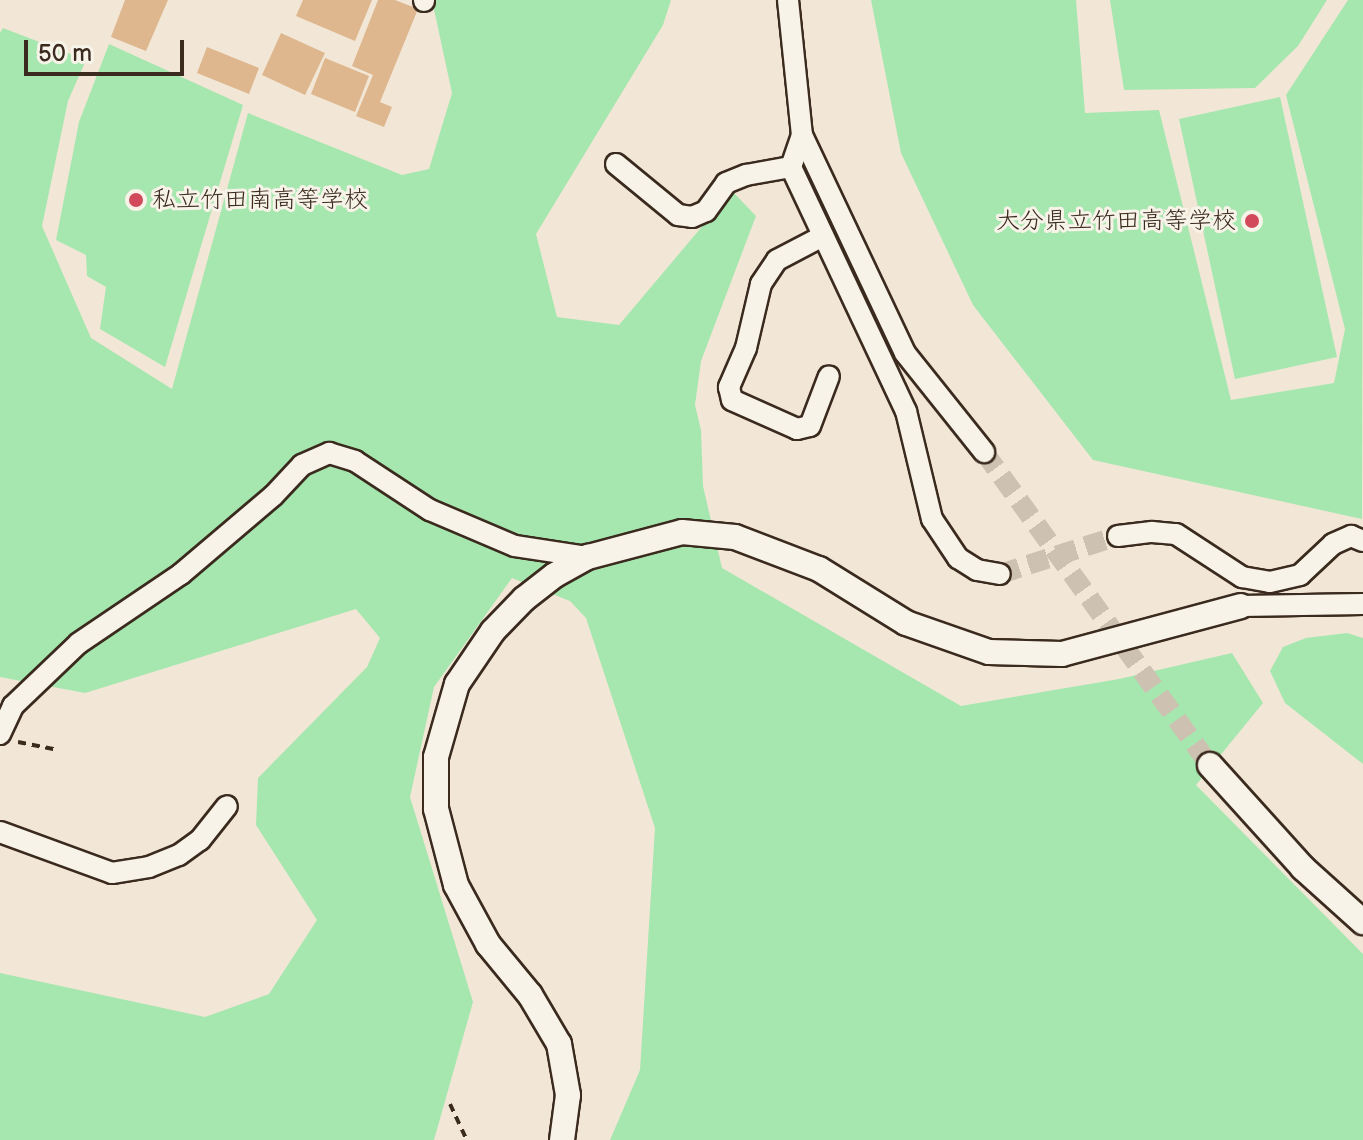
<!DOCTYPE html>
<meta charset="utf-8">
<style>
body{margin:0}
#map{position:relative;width:1363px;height:1140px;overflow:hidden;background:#f2e7d6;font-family:"Balsamiq Sans","Klee One",sans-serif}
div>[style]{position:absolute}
.green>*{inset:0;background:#a6e6af}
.building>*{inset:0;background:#deb78f}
.minor-tunnel>*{height:20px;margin-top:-10px;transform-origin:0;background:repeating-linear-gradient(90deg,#cdc1b1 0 20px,transparent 0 30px)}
.path>*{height:4px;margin-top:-2px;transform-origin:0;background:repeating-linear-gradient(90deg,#3b2a1e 0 8px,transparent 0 14px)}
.roads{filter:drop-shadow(2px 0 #3b2a1e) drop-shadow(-2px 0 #3b2a1e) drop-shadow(0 2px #3b2a1e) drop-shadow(0 -2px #3b2a1e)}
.minor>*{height:20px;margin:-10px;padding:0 10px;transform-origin:10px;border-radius:10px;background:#f7f3e8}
.tertiary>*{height:24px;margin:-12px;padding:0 12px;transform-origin:12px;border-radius:12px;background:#f7f3e8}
.dots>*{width:22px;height:22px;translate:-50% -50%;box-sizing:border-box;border:4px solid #f7f3e8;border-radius:50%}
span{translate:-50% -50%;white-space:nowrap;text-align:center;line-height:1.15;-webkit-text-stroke:6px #f7f3e8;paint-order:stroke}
.poi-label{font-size:24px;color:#3b2a1e}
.left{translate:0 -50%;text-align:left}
.right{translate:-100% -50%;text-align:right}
.scale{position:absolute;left:24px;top:40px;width:160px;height:36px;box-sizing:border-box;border:4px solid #3b2a1e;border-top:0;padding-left:10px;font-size:24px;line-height:28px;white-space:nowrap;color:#3b2a1e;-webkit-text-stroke:6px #f7f3e8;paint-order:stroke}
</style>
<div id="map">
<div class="green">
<div style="clip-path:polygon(432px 0,671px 0,663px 25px,536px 234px,557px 317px,619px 325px,732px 191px,756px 216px,701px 361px,695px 405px,701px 430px,703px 486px,722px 568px,961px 706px,1119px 679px,1232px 653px,1263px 703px,1196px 785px,1363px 954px,1363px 1140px,610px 1140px,640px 1070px,655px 828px,586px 618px,570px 601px,512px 578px,434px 687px,410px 797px,473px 1002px,434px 1140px,0 1140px,0 973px,205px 1017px,269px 994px,317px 920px,256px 825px,258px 778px,367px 667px,380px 638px,356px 609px,85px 693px,0 677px,0 33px,3px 28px,86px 60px,68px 101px,42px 226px,91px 338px,172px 389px,248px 113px,402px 175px,429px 169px,452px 93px)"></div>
<div style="clip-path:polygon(871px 0,1076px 0,1085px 113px,1159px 110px,1231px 400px,1334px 383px,1345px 329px,1286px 95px,1348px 0,1363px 0,1362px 519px,1093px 460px,973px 305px,901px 153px)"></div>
<div style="clip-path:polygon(1110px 0,1327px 0,1298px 46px,1255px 88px,1124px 90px)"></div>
<div style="clip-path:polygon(109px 44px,243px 105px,165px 367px,100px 329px,106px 287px,87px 276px,86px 255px,56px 240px,79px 122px)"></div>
<div style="clip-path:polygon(1280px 97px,1337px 357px,1235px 379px,1179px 119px)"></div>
<div style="clip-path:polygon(1347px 633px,1363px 638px,1363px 764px,1285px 703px,1270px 671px,1283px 647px,1306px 638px)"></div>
</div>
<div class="building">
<div style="clip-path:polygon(125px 0,168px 0,146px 51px,111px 37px)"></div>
<div style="clip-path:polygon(303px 0,372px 0,355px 41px,296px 16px)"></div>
<div style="clip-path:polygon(378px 0,395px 0,418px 9px,380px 102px,392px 107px,384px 127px,356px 116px,373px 75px,352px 66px)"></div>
<div style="clip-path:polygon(281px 33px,325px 53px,305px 95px,262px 75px)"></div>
<div style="clip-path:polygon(207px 47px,259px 68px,249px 94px,197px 73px)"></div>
<div style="clip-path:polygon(325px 58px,369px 76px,355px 112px,311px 94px)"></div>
</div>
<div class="minor-tunnel">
<div style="left:984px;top:452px;width:386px;rotate:54.2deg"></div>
<div style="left:1000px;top:574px;width:124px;rotate:-17.9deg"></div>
</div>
<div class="path">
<div style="left:18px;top:742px;width:41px;rotate:11.3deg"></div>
<div style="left:450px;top:1104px;width:40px;rotate:65deg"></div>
</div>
<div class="roads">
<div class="minor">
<div style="left:424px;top:0;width:1px;rotate:90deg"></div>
<div style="left:788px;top:0;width:136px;rotate:84.1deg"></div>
<div style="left:802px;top:135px;width:241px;rotate:64.7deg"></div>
<div style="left:905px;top:353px;width:127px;rotate:51.4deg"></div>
<div style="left:802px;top:135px;width:34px;rotate:109deg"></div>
<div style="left:791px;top:167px;width:270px;rotate:64.8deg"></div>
<div style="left:906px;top:411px;width:111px;rotate:76.5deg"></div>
<div style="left:932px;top:519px;width:47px;rotate:56.3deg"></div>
<div style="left:958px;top:558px;width:22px;rotate:32deg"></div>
<div style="left:977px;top:570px;width:23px;rotate:10deg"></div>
<div style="left:616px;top:164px;width:80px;rotate:39.4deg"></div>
<div style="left:678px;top:215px;width:14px;rotate:8deg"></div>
<div style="left:692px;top:217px;width:15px;rotate:-23deg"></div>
<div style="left:706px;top:211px;width:34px;rotate:-54deg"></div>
<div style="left:726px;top:183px;width:22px;rotate:-22deg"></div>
<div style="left:746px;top:175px;width:46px;rotate:-10.1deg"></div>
<div style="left:823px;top:236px;width:52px;rotate:152.4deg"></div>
<div style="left:777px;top:260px;width:29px;rotate:124deg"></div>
<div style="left:761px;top:284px;width:66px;rotate:103.2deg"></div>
<div style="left:746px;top:348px;width:43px;rotate:113.6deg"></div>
<div style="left:729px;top:387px;width:13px;rotate:77deg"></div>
<div style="left:732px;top:400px;width:71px;rotate:24deg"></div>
<div style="left:797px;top:429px;width:13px;rotate:-13deg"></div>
<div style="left:810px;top:426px;width:53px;rotate:-69.2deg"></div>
<div style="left:1118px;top:536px;width:34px;rotate:-7deg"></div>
<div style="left:1152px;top:532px;width:24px;rotate:5deg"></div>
<div style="left:1176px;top:534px;width:79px;rotate:33.1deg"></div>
<div style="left:1242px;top:577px;width:28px;rotate:10deg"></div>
<div style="left:1270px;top:582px;width:31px;rotate:-13deg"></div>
<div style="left:1300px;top:575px;width:45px;rotate:-43.2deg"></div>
<div style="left:1333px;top:544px;width:20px;rotate:-24deg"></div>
<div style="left:1351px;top:536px;width:13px;rotate:23deg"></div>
<div style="left:1241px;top:606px;width:122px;rotate:-0.9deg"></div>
<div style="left:0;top:734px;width:31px;rotate:-65deg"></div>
<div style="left:13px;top:706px;width:91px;rotate:-43.7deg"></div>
<div style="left:79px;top:643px;width:123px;rotate:-34.1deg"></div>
<div style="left:181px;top:574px;width:121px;rotate:-40.3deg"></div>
<div style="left:273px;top:496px;width:42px;rotate:-46.9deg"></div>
<div style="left:302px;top:465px;width:30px;rotate:-24deg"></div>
<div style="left:329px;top:453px;width:27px;rotate:17deg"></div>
<div style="left:355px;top:461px;width:90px;rotate:33.2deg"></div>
<div style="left:430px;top:510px;width:92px;rotate:23deg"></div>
<div style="left:515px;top:546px;width:74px;rotate:8.6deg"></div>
<div style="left:0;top:832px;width:119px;rotate:20.1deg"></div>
<div style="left:112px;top:873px;width:37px;rotate:-9deg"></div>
<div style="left:149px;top:867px;width:32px;rotate:-22deg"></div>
<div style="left:179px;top:855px;width:26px;rotate:-36deg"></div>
<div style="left:200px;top:840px;width:43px;rotate:-51.5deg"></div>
</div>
<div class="tertiary">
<div style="left:1210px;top:765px;width:139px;rotate:47.9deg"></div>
<div style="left:1303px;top:868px;width:81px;rotate:42deg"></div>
<div style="left:562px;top:1140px;width:45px;rotate:-82.4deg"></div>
<div style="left:568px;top:1095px;width:52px;rotate:-100deg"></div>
<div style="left:559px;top:1044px;width:57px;rotate:-120.6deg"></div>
<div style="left:530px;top:995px;width:66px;rotate:-129.5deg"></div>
<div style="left:488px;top:944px;width:67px;rotate:-118.5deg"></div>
<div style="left:456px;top:885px;width:79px;rotate:-104.7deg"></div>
<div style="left:436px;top:809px;width:52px;rotate:-90deg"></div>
<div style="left:436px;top:757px;width:76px;rotate:-74deg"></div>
<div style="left:457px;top:684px;width:64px;rotate:-55.8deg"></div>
<div style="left:493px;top:631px;width:45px;rotate:-45.9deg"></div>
<div style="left:524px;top:599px;width:39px;rotate:-38deg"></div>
<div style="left:555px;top:575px;width:38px;rotate:-29deg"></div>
<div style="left:588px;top:557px;width:97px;rotate:-14.9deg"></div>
<div style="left:682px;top:532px;width:53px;rotate:5.4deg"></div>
<div style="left:735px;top:537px;width:90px;rotate:20.9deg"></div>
<div style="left:819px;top:569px;width:102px;rotate:31.8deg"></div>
<div style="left:906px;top:623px;width:88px;rotate:19.3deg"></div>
<div style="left:989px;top:652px;width:73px;rotate:1.6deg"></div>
<div style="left:1062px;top:654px;width:185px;rotate:-15deg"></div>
</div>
</div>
<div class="dots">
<div style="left:136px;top:200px;background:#d1495b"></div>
<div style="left:1252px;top:221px;background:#d1495b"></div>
</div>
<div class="poi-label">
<span class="left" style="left:152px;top:200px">私立竹田南高等学校</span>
<span class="right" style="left:1236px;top:221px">大分県立竹田高等学校</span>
</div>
<div class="scale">50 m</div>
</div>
